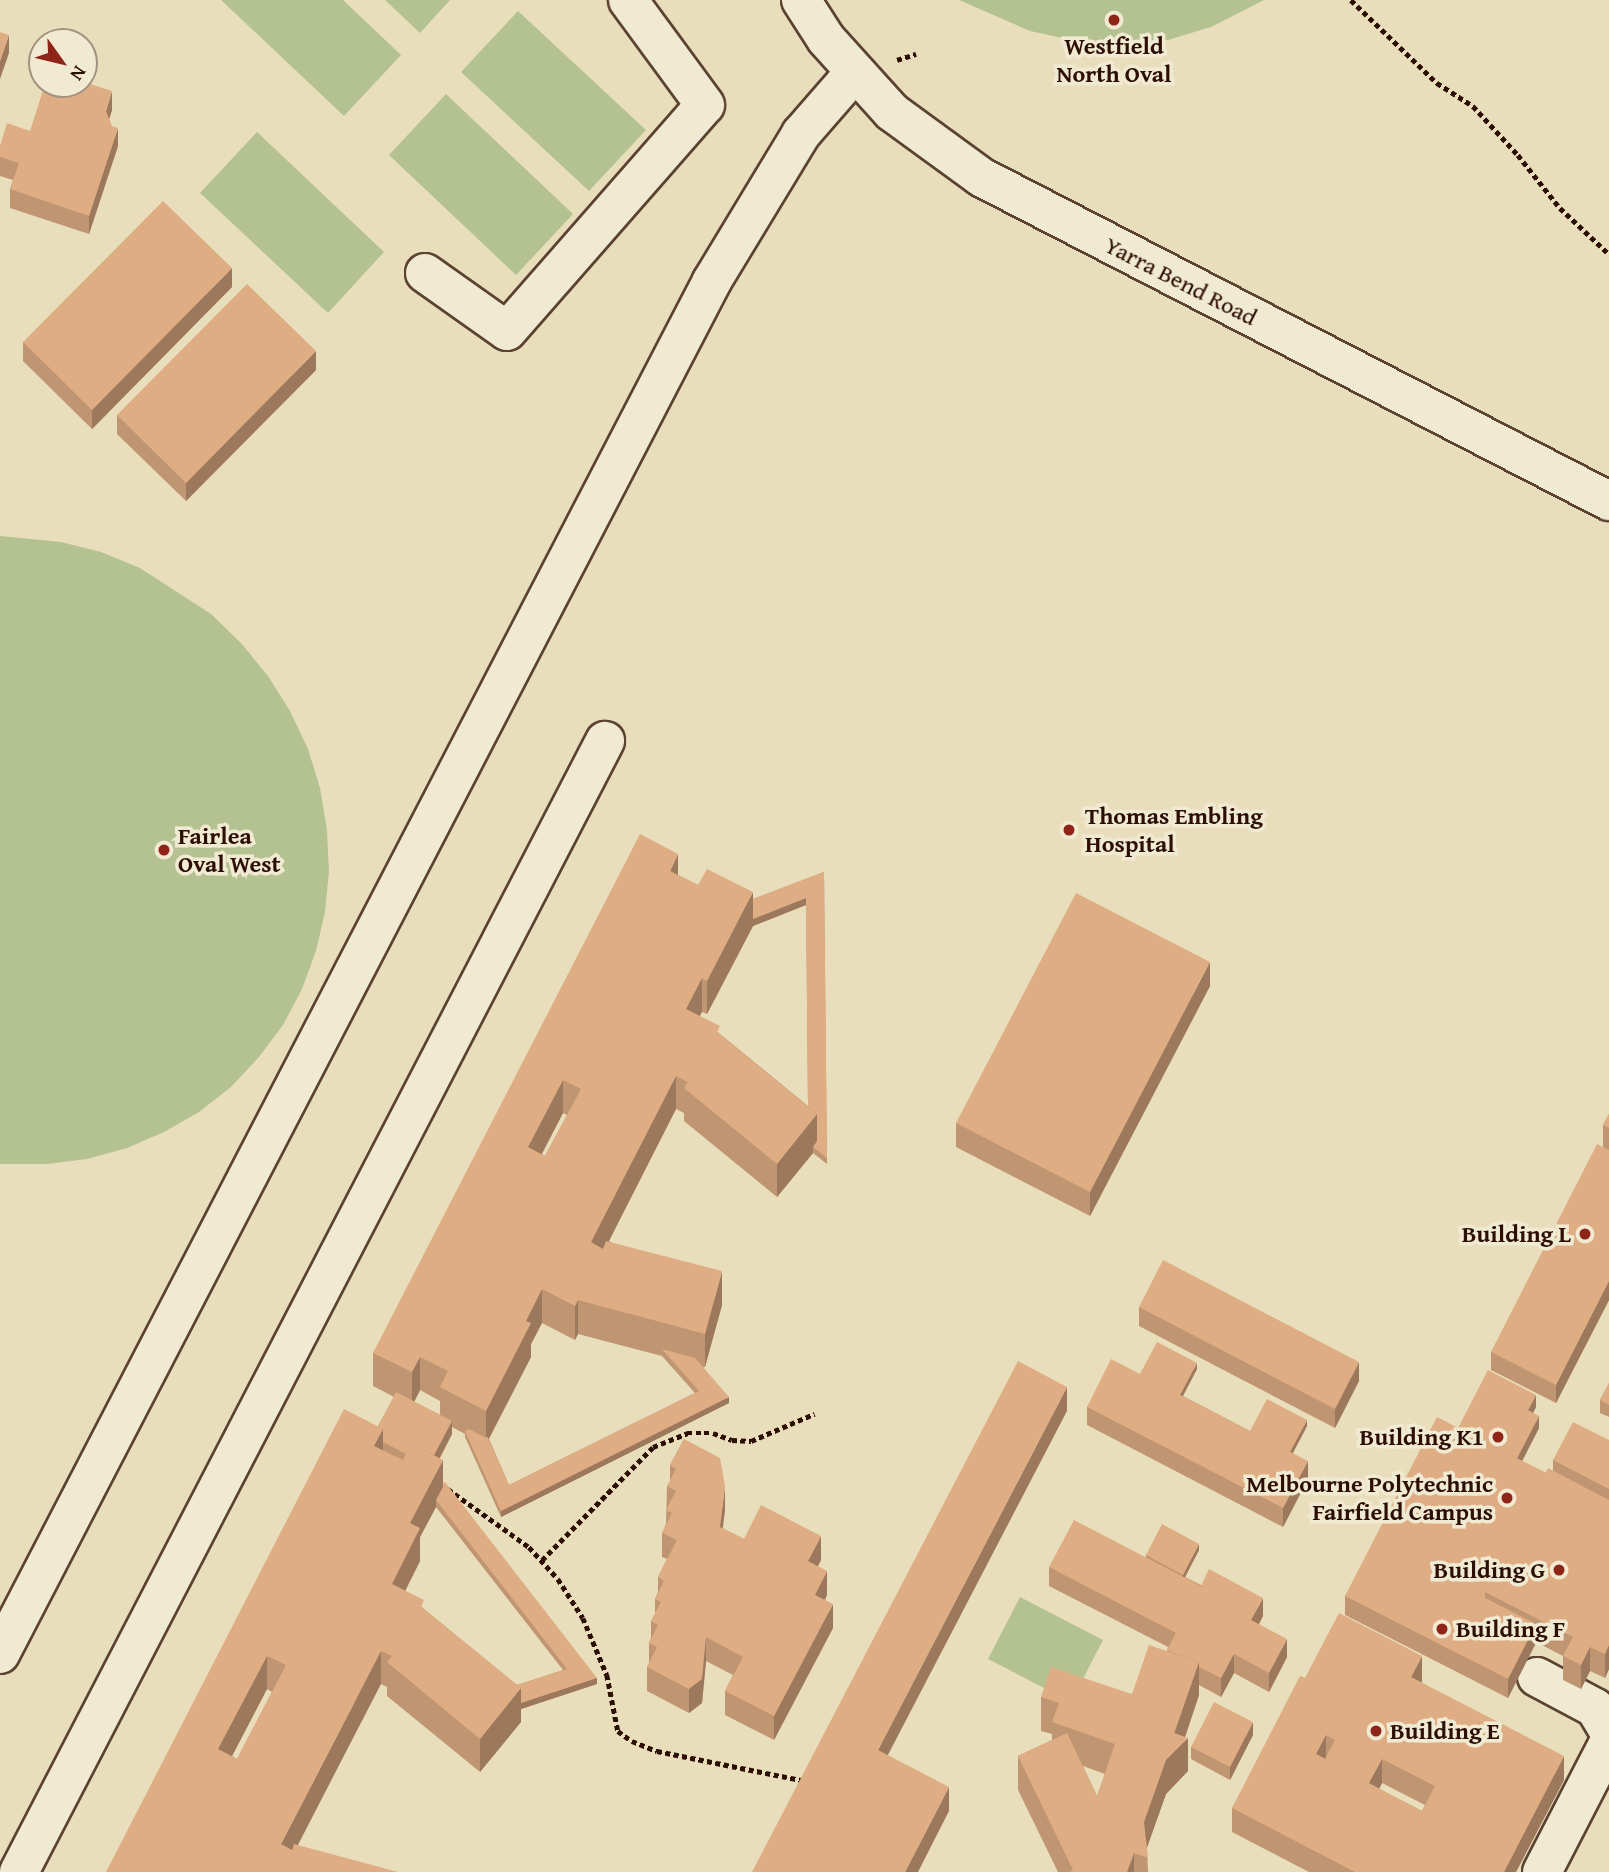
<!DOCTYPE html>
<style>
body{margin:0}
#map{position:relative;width:1609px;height:1872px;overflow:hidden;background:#e9debb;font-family:"Gentium Book Plus",serif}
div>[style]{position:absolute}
.green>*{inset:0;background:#b4c292}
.path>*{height:4.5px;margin-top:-2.25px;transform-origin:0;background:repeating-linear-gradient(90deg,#2c0e03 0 5px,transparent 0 8.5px)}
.roads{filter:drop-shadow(2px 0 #5b4231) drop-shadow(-2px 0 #5b4231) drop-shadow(0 2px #5b4231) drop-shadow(0 -2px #5b4231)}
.minor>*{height:38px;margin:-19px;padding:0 19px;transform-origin:19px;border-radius:19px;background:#f1ead3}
.wall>*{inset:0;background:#c09572}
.shaded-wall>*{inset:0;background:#9c795c}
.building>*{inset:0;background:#dfad84}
.dots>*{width:19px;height:19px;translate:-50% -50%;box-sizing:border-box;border:4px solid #f1ead3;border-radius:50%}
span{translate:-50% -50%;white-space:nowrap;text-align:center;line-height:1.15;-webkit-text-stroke:7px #f1ead3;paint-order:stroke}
.poi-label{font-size:24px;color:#2c0e03;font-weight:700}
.left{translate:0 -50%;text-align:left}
.right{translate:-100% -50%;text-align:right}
.street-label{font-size:24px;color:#2c0e03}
.north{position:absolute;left:28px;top:28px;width:70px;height:70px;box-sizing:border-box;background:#f1ead3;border:2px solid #a29280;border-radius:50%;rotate:124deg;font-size:19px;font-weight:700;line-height:28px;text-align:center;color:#2c0e03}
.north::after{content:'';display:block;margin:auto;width:24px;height:32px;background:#8f2418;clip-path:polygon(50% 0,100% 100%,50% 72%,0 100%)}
</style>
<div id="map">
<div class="green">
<div style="clip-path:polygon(221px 0,343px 0,401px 55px,344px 116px)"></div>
<div style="clip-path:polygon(385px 0,450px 0,420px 33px)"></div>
<div style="clip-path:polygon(959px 0,1264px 0,1211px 27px,1168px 40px,1123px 44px,1076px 41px,1030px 31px)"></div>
<div style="clip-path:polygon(518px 11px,646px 130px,589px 191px,461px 72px)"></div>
<div style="clip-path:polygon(446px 94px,573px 214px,516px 275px,389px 155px)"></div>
<div style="clip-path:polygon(257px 132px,384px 252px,328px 313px,200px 193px)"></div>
<div style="clip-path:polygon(0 536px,61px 542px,101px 552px,140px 568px,211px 614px,241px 643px,268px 676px,290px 711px,308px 749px,320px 788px,327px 830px,329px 871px,325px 912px,316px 951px,302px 989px,283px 1025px,259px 1057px,231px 1087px,199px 1112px,164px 1132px,127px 1148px,87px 1159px,47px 1164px,0 1164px)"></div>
<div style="clip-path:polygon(1020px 1597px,1103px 1640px,1071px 1702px,988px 1659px)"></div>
</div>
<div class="path">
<div style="left:1351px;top:0;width:120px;rotate:44deg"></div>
<div style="left:1437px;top:83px;width:43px;rotate:32.6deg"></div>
<div style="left:1473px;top:106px;width:67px;rotate:47.4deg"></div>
<div style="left:1518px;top:155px;width:68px;rotate:51.6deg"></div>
<div style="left:1560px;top:208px;width:67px;rotate:43.2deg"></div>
<div style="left:897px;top:60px;width:20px;rotate:-18deg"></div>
<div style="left:448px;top:1489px;width:100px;rotate:35.6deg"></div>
<div style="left:529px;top:1547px;width:43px;rotate:47.8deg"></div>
<div style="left:558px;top:1579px;width:46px;rotate:57.3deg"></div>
<div style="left:583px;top:1618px;width:62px;rotate:67.2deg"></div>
<div style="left:607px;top:1675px;width:57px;rotate:78.9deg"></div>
<div style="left:618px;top:1731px;width:17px;rotate:36deg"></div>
<div style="left:632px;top:1741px;width:27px;rotate:22deg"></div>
<div style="left:657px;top:1751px;width:147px;rotate:11.4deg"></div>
<div style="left:542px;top:1560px;width:158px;rotate:-45.5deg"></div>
<div style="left:653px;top:1447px;width:37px;rotate:-22deg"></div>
<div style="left:687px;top:1433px;width:26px"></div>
<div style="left:713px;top:1433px;width:20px;rotate:20deg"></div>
<div style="left:732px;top:1440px;width:19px;rotate:3deg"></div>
<div style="left:751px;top:1441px;width:69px;rotate:-23.2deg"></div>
</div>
<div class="roads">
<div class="minor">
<div style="left:801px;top:0;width:46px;rotate:57.3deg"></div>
<div style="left:826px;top:39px;width:98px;rotate:47.9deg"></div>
<div style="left:892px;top:112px;width:110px;rotate:36.1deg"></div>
<div style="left:981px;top:177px;width:707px;rotate:27.29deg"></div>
<div style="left:425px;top:273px;width:100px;rotate:35.3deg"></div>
<div style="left:507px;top:331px;width:300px;rotate:-48.8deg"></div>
<div style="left:705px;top:105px;width:130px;rotate:-126.3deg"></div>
<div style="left:0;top:1654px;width:1547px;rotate:-62.59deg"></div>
<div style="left:712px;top:281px;width:172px;rotate:-58.8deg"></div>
<div style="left:801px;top:134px;width:81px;rotate:-49deg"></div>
<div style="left:1537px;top:1677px;width:66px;rotate:28.1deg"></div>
<div style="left:1595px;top:1708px;width:27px;rotate:59deg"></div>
<div style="left:19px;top:1872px;width:1274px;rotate:-62.61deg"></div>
<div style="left:1542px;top:1872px;width:146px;rotate:-62.7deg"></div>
</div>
</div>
<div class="wall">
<div style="clip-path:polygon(112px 110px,109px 119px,118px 146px,89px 234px,10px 208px,10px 189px,13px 180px,0 176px,0 146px,30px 131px)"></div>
<div style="clip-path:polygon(232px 287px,92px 429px,23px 361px,23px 342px)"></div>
<div style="clip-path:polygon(316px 370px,186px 501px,117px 434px,117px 415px)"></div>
<div style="clip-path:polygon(evenodd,824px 872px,827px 1164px,813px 1153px,777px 1197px,684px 1121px,684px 1113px,676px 1109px,609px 1241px,722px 1305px,705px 1367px,703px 1367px,729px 1403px,501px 1517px,465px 1437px,465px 1434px,452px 1427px,452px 1434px,440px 1458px,443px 1483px,597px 1684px,521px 1709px,521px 1722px,480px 1772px,387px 1696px,387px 1687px,381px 1684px,106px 1872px,378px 1426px,394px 1397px,373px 1386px,373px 1353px,678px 875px,698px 885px,753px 899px,824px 872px,806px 905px,808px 1106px,720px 1034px,699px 1016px,702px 1012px,707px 1014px,753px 926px,806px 905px,824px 872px,563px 1113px,567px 1115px,545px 1156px,542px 1154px,563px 1113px,824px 872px,542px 1323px,575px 1340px,578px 1334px,662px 1356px,695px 1393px,509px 1485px,489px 1439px,531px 1357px,531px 1344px,542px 1323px,824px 872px,420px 1390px,440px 1401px,440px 1415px,414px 1402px,420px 1390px,824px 872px,436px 1507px,563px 1670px,517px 1685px,424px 1609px,405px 1591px,420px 1561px,420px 1537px,436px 1507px,824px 872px,267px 1689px,272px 1692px,237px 1759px,232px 1756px,267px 1689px)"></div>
<div style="clip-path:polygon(1210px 986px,1090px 1216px,956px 1147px,956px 1123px)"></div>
<div style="clip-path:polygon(1609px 1114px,1609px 1300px,1556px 1403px,1491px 1370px,1491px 1352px,1603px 1147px,1603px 1125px)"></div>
<div style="clip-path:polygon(1139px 1307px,1359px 1381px,1335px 1428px,1139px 1326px)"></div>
<div style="clip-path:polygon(1197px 1369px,1183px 1396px,1250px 1431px,1307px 1426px,1293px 1453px,1308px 1479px,1283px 1527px,1087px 1425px,1087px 1407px,1140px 1374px)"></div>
<div style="clip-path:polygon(1609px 1383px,1609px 1417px,1600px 1413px,1600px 1400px)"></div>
<div style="clip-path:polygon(1536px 1407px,1533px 1413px,1539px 1428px,1522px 1461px,1546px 1473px,1553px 1471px,1553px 1460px,1609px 1440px,1609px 1669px,1605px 1678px,1590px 1671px,1581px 1689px,1563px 1680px,1563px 1656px,1536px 1642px,1508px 1698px,1345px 1615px,1345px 1596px,1458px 1428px)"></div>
<div style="clip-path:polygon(684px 1439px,725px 1510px,722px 1528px,744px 1539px,821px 1560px,818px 1566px,827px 1595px,825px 1600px,833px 1628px,774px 1740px,725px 1715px,725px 1691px,733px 1675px,706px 1661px,702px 1703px,689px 1713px,647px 1691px,647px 1667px,649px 1663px,649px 1643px,651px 1638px,651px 1621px,655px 1614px,655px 1599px,658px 1592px,658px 1577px,667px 1559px,662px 1557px,662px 1533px,666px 1524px,667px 1486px,670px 1481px,670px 1465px)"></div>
<div style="clip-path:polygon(evenodd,1199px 1550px,1185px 1577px,1263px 1616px,1259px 1624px,1287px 1657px,1269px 1692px,1234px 1673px,1221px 1697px,1199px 1685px,1199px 1695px,1185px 1737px,1188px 1771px,1166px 1794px,1147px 1847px,1148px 1872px,1058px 1872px,1018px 1790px,1018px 1756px,1052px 1740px,1052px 1734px,1041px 1731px,1041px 1697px,1132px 1694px,1167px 1651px,1168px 1647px,1049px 1586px,1049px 1567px,1146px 1557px,1146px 1555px,1199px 1550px,1083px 1766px,1105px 1774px,1097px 1796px,1083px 1766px)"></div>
<div style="clip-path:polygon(evenodd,1305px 1678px,1422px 1681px,1421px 1682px,1564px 1780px,1516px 1872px,1309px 1872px,1232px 1832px,1232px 1808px,1305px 1678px,1382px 1783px,1425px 1805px,1422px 1811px,1379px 1789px,1382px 1783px)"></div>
<div style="clip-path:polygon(1253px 1735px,1230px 1780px,1191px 1759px,1191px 1747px)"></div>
</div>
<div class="shaded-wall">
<div style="clip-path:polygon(9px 35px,9px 53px,0 79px,0 61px)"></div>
<div style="clip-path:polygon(112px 91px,112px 110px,106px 129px,106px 111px)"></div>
<div style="clip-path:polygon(118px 128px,118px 146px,89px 234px,89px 216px)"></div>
<div style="clip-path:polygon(232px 268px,232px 287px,92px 429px,92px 410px)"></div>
<div style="clip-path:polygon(316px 351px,316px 370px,186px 501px,186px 483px)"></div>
<div style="clip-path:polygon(678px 854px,678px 887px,670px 871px)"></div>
<div style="clip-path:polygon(753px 892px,753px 919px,806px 898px,806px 905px,753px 926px,707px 1014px,707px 981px)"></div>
<div style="clip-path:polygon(1210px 962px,1210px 986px,1090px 1216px,1090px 1192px)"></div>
<div style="clip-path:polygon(702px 978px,702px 1012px,686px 1043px,686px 1009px)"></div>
<div style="clip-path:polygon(676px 1076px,676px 1109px,591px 1276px,591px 1242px)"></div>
<div style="clip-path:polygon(563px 1080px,563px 1113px,528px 1180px,528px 1147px)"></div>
<div style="clip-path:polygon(817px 1114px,817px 1148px,813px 1147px,813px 1153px,777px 1197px,777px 1164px)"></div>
<div style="clip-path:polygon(722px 1271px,722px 1305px,705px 1367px,705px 1334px)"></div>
<div style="clip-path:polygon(1609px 1281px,1609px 1300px,1556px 1403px,1556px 1385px)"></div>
<div style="clip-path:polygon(542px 1289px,542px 1323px,531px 1344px,531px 1357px,486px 1444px,486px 1411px,526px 1321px)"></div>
<div style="clip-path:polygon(578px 1300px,578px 1334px,575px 1340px,575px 1306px)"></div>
<div style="clip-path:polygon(420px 1357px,420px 1390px,412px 1406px,412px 1372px)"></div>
<div style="clip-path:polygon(1359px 1362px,1359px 1381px,1335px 1428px,1335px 1409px)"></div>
<div style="clip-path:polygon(1197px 1363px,1197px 1369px,1180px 1401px,1180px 1395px)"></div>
<div style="clip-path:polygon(1067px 1387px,1067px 1411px,878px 1774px,878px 1750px)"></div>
<div style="clip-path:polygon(1536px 1395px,1536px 1407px,1528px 1423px,1528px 1410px)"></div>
<div style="clip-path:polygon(729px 1397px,729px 1403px,501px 1517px,501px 1511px)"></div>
<div style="clip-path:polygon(1539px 1416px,1539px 1428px,1515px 1475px,1515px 1463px)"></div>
<div style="clip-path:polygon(1307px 1420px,1307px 1426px,1290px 1458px,1290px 1452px)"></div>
<div style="clip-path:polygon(452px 1421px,452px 1434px,429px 1478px,429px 1465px)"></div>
<div style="clip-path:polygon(383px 1429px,383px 1462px,374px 1446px)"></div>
<div style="clip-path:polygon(443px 1460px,443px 1493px,436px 1500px,436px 1507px,420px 1537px,420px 1561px,392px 1617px,392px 1584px,410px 1523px)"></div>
<div style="clip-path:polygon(1308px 1461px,1308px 1479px,1283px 1527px,1283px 1508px)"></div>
<div style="clip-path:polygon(725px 1486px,725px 1510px,720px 1551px,720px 1527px)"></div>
<div style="clip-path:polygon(821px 1536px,821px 1560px,808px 1585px,808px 1561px)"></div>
<div style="clip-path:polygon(1199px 1544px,1199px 1550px,1183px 1581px,1183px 1575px)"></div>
<div style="clip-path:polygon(827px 1571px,827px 1595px,815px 1619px,815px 1595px)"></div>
<div style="clip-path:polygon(1263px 1598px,1263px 1616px,1251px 1639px,1251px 1620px)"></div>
<div style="clip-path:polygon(833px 1604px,833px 1628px,774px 1740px,774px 1716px)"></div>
<div style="clip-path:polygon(1536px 1624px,1536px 1643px,1508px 1698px,1508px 1679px)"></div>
<div style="clip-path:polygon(706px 1637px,706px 1661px,702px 1703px,689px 1713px,689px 1689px)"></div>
<div style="clip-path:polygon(1287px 1639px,1287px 1657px,1269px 1692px,1269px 1673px)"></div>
<div style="clip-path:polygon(1609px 1645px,1609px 1669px,1605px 1678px,1605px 1654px)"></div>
<div style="clip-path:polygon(1590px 1647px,1590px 1671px,1581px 1689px,1581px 1665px)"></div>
<div style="clip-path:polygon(381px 1651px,381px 1684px,284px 1872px,281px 1844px)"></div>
<div style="clip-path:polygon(1234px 1654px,1234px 1673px,1221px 1697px,1221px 1678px)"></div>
<div style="clip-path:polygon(267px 1656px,267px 1689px,218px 1783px,218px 1749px)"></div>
<div style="clip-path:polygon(1422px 1656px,1422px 1681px,1411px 1701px,1411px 1677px)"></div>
<div style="clip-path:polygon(1199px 1662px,1199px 1695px,1183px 1743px,1188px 1738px,1188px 1771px,1166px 1794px,1144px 1856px,1144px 1822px)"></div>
<div style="clip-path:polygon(597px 1678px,597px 1684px,521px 1709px,521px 1722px,480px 1772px,480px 1739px,521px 1688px)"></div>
<div style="clip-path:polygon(1253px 1722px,1253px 1735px,1230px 1780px,1230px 1767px)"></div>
<div style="clip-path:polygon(1326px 1735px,1326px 1759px,1316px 1754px)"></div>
<div style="clip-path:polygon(1564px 1756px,1564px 1780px,1516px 1872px,1504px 1872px)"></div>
<div style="clip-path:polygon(1382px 1759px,1382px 1783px,1369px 1808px,1369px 1783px)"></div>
<div style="clip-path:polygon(949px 1787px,949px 1811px,918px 1872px,905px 1872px)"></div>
<div style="clip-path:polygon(1134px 1853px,1134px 1872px,1127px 1872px)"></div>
</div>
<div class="building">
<div style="clip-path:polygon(0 32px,9px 35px,0 61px)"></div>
<div style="clip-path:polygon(84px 82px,112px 91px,106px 111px,112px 126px,118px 128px,89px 216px,10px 189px,19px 163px,0 157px,0 146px,7px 123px,30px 131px,45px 84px,84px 84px)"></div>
<div style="clip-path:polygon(163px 201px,232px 268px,92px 410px,23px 342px)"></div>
<div style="clip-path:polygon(247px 284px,316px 351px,186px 483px,117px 415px)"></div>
<div style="clip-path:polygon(evenodd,640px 834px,678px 854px,670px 871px,698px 885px,707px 869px,753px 892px,707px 981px,702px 978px,686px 1009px,720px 1026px,717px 1032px,817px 1114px,777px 1164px,684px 1088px,688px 1082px,676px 1076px,591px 1242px,603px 1249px,606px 1241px,722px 1271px,705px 1334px,578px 1300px,575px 1306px,542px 1289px,526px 1321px,531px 1323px,486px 1411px,440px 1387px,448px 1371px,420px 1357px,412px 1372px,373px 1353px,640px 834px,563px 1080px,581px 1089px,545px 1156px,528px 1147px,563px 1080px)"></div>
<div style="clip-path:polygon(824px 872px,827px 1158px,813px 1147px,817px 1141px,817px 1114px,808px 1106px,806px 898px,753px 919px,753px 899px)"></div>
<div style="clip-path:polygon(1076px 893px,1210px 962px,1090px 1192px,956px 1123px)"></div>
<div style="clip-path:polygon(1609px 1114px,1609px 1128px,1603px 1125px)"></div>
<div style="clip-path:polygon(1597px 1144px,1609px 1150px,1609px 1281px,1556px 1385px,1491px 1352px)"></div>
<div style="clip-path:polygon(1163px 1260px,1359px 1362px,1335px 1409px,1139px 1307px)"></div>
<div style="clip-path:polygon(1157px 1342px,1197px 1363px,1180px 1395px,1140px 1374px)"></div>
<div style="clip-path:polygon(662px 1349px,695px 1358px,729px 1397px,501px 1511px,465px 1431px,469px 1429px,486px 1438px,487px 1436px,509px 1485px,699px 1391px)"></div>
<div style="clip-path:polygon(1111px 1359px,1308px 1461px,1283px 1508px,1087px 1407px)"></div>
<div style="clip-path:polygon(1018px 1361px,1067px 1387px,878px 1750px,949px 1787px,905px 1872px,752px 1872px)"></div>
<div style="clip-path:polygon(1488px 1370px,1536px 1395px,1528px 1410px,1539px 1416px,1517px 1458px,1458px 1428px)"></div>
<div style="clip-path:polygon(1609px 1383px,1609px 1405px,1600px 1400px)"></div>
<div style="clip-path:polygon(396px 1392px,452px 1421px,434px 1455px,411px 1443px,406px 1454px,383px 1442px,383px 1429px,378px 1427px)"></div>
<div style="clip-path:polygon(1267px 1399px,1307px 1420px,1290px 1452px,1250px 1431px)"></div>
<div style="clip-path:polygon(evenodd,344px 1409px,383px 1429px,374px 1446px,403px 1460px,411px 1443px,443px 1460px,410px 1523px,420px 1528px,392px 1584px,424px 1600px,421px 1607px,521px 1688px,480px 1739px,387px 1662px,392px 1656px,381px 1651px,281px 1844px,292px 1850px,294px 1844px,398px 1872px,106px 1872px,344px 1409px,267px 1656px,286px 1665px,237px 1759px,218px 1749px,267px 1656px)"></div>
<div style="clip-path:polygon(1437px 1417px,1546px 1473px,1485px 1592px,1485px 1598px,1536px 1624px,1508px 1679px,1345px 1596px)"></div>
<div style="clip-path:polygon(1573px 1422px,1609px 1440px,1609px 1489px,1553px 1460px)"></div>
<div style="clip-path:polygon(684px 1439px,720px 1458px,725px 1486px,720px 1527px,744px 1539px,761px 1505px,821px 1536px,808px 1561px,827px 1571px,815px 1595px,833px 1604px,774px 1716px,725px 1691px,743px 1657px,706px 1637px,702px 1679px,689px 1689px,647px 1667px,657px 1647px,649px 1643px,658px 1625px,651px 1621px,661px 1602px,655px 1599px,664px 1581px,658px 1577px,677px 1540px,662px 1533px,672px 1513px,666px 1510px,676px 1491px,667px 1486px,676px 1469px,670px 1465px)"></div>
<div style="clip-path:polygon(1548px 1468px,1609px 1500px,1609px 1645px,1605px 1654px,1590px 1647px,1581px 1665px,1563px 1656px,1573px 1637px,1485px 1592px)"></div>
<div style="clip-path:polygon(445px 1482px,597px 1678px,521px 1703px,521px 1688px,517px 1685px,567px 1669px,436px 1500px,443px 1487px,443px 1483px)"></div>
<div style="clip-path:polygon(1074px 1520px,1201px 1586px,1209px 1569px,1263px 1598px,1251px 1620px,1287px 1639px,1269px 1673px,1234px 1654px,1221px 1678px,1199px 1667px,1199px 1662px,1174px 1653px,1167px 1650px,1176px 1633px,1049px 1567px)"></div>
<div style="clip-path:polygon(1162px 1524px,1199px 1544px,1183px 1575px,1146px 1555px)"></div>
<div style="clip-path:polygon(evenodd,1339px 1613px,1422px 1656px,1411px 1677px,1564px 1756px,1504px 1872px,1355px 1872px,1232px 1808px,1300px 1676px,1305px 1678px,1339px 1613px,1326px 1735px,1335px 1740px,1325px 1759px,1316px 1754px,1326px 1735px,1339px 1613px,1382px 1759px,1435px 1786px,1422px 1811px,1369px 1783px,1382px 1759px)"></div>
<div style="clip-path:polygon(1149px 1645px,1199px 1662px,1174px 1733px,1188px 1738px,1166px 1760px,1144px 1822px,1148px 1858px,1134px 1853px,1127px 1872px,1069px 1872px,1073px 1870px,1018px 1756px,1067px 1733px,1097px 1796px,1115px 1744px,1052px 1722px,1059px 1703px,1041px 1697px,1051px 1667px,1132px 1694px)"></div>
<div style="clip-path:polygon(1214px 1702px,1253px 1722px,1230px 1767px,1191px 1747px)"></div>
</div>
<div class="dots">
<div style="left:1114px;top:20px;background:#8f2418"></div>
<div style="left:1069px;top:830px;background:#8f2418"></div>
<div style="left:164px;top:850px;background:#8f2418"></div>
<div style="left:1585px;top:1234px;background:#8f2418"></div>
<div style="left:1498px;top:1437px;background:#8f2418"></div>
<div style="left:1507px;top:1498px;background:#8f2418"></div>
<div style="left:1559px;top:1570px;background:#8f2418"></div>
<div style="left:1442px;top:1629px;background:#8f2418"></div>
<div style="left:1376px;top:1731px;background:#8f2418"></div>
</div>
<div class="poi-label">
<span style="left:1114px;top:60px">Westfield<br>North Oval</span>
<span class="left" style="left:1085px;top:830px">Thomas Embling<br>Hospital</span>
<span class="left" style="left:178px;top:850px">Fairlea<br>Oval West</span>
<span class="right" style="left:1571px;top:1234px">Building L</span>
<span class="right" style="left:1484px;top:1437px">Building K1</span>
<span class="right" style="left:1493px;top:1498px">Melbourne Polytechnic<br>Fairfield Campus</span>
<span class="right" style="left:1545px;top:1570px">Building G</span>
<span class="left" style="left:1456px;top:1629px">Building F</span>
<span class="left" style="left:1390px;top:1731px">Building E</span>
</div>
<div class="street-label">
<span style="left:1181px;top:281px;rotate:27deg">Yarra Bend Road</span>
</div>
<div class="north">N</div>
</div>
